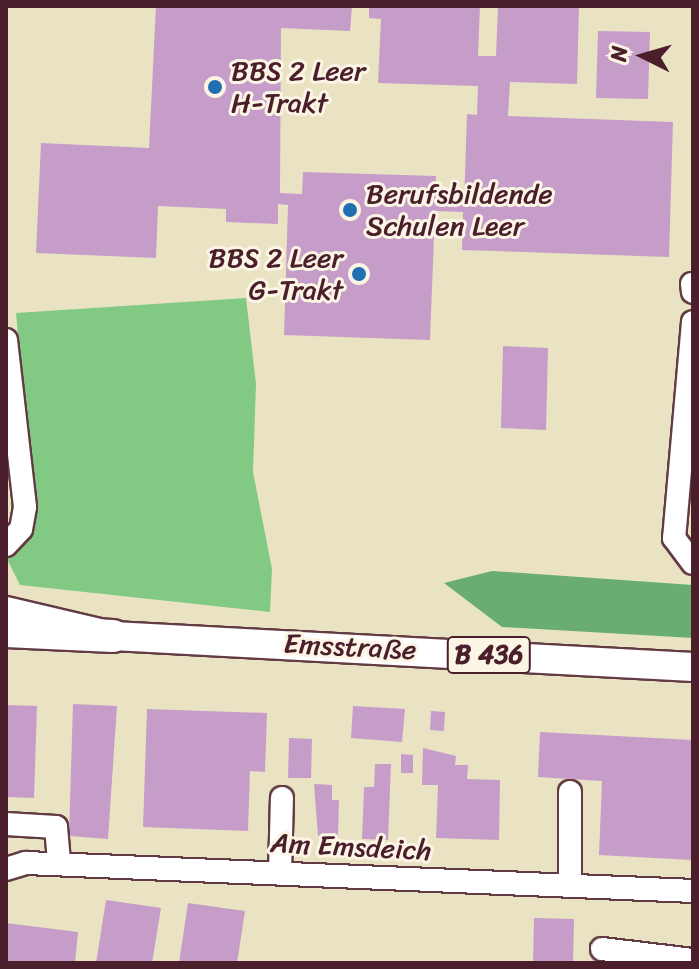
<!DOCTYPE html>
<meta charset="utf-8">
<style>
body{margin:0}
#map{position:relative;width:699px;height:969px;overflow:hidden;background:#eae3c3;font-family:Sriracha,sans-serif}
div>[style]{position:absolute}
.green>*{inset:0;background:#82c984}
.forest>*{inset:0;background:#69ad72}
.building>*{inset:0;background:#c59dc8}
.roads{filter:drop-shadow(2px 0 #623c42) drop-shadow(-2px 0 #623c42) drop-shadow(0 2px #623c42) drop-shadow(0 -2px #623c42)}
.minor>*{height:22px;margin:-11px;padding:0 11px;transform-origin:11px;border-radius:11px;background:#fff}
.major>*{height:28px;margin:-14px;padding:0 14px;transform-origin:14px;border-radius:14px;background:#fff}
.highway>*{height:32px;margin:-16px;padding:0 16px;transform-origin:16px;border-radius:16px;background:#fff}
.dots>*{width:22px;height:22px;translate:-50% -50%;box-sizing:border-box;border:4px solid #fcf5e5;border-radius:50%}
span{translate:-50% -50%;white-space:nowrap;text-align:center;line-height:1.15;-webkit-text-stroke:6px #fcf5e5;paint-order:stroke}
.shield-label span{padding:2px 6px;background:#fcf5e5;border:2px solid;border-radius:6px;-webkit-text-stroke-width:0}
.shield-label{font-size:26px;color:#4a1f2b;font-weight:700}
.poi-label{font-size:28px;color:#4a1f2b}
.left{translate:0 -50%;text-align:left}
.right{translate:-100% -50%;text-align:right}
.street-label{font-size:28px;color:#4a1f2b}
.frame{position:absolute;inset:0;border:8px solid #4a1f2b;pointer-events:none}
.north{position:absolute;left:603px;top:16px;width:80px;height:80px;-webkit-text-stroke:6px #fcf5e5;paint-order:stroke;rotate:275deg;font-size:22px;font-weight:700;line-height:32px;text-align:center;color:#4a1f2b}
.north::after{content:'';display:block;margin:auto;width:28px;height:36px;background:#4a1f2b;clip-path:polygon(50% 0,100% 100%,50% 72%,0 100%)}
</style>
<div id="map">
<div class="green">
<div style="clip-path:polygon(246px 298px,256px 384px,253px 472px,272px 569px,270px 612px,20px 585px,6px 557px,34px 505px,16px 313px)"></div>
</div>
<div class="forest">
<div style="clip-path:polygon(492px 571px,693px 585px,693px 638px,502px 627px,444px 583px)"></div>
</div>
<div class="building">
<div style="clip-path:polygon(156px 6px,352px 6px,350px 31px,281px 28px,280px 193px,302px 194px,303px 172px,436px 176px,436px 203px,464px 204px,467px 114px,477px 115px,478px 86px,378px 83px,381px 19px,369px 18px,369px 6px,480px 6px,478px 56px,496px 56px,498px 6px,579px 6px,577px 84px,510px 82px,508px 116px,673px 122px,669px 257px,462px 250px,463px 212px,435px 211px,430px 340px,284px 335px,288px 205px,278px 204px,278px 224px,226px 222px,226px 209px,158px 206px,156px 258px,36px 253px,41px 143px,149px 148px)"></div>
<div style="clip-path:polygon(598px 31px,650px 32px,648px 99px,596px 98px)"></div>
<div style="clip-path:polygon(503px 346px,548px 348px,546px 430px,501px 428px)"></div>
<div style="clip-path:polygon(73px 704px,117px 706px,108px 839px,69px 836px)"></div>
<div style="clip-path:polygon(6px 705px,37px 706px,34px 798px,6px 797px)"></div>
<div style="clip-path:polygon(353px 706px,405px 709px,402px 742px,351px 738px)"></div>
<div style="clip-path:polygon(147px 709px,267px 713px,265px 772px,250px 771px,248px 831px,143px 827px)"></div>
<div style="clip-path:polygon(431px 711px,445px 712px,444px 731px,430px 730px)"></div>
<div style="clip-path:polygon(540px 732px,693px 740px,693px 860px,599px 855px,602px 781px,538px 777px)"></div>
<div style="clip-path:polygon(289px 738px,312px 739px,311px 778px,288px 778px)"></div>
<div style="clip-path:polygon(423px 748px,456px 756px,455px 765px,468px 765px,467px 779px,500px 780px,499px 840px,436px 838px,438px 785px,422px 785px)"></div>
<div style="clip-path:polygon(401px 754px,413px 755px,413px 773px,401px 773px)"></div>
<div style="clip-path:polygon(375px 764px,391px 764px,388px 840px,362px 839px,364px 787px,374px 787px)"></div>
<div style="clip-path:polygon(314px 784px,332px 785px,332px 800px,339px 800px,338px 837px,318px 836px)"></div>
<div style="clip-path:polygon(106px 900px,161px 908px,152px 963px,96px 963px)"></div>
<div style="clip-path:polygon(188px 903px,245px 911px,237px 963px,179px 963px)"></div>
<div style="clip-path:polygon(534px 918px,574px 919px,573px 963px,533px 963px)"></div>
<div style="clip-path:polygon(6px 923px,78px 932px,75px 963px,6px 963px)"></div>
</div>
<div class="roads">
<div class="minor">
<div style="left:692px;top:284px;width:8px;rotate:83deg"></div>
<div style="left:693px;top:322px;width:217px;rotate:95deg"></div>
<div style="left:674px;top:538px;width:31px;rotate:53deg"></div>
<div style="left:6px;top:340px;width:168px;rotate:83.5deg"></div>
<div style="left:25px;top:507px;width:22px;rotate:100deg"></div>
<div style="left:21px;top:529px;width:22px;rotate:133deg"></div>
<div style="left:6px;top:824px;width:50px;rotate:3.4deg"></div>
<div style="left:56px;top:827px;width:37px;rotate:85deg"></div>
<div style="left:6px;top:869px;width:21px;rotate:-17deg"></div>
<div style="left:26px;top:863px;width:668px;rotate:2.4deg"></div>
<div style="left:280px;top:873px;width:75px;rotate:-88.5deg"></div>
<div style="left:570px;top:885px;width:93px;rotate:-90deg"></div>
<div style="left:602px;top:949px;width:92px;rotate:6.9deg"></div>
</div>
<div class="major">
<div style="left:6px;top:611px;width:110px;rotate:13.2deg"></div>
<div style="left:113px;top:636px;width:581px;rotate:3.06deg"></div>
</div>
<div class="highway">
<div style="left:6px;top:631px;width:107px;rotate:2.7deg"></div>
</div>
</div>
<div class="dots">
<div style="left:215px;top:87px;background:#1f6fb2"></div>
<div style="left:350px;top:210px;background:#1f6fb2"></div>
<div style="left:359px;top:274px;background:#1f6fb2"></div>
</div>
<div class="shield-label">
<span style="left:489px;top:655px">B 436</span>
</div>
<div class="poi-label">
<span class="left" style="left:231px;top:87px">BBS 2 Leer<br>H-Trakt</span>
<span class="left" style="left:366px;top:210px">Berufsbildende<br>Schulen Leer</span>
<span class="right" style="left:343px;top:274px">BBS 2 Leer<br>G-Trakt</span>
</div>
<div class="street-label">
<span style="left:350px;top:647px;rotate:3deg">Emsstraße</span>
<span style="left:351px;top:847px;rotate:3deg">Am Emsdeich</span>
</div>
<div class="frame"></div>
<div class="north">N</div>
</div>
